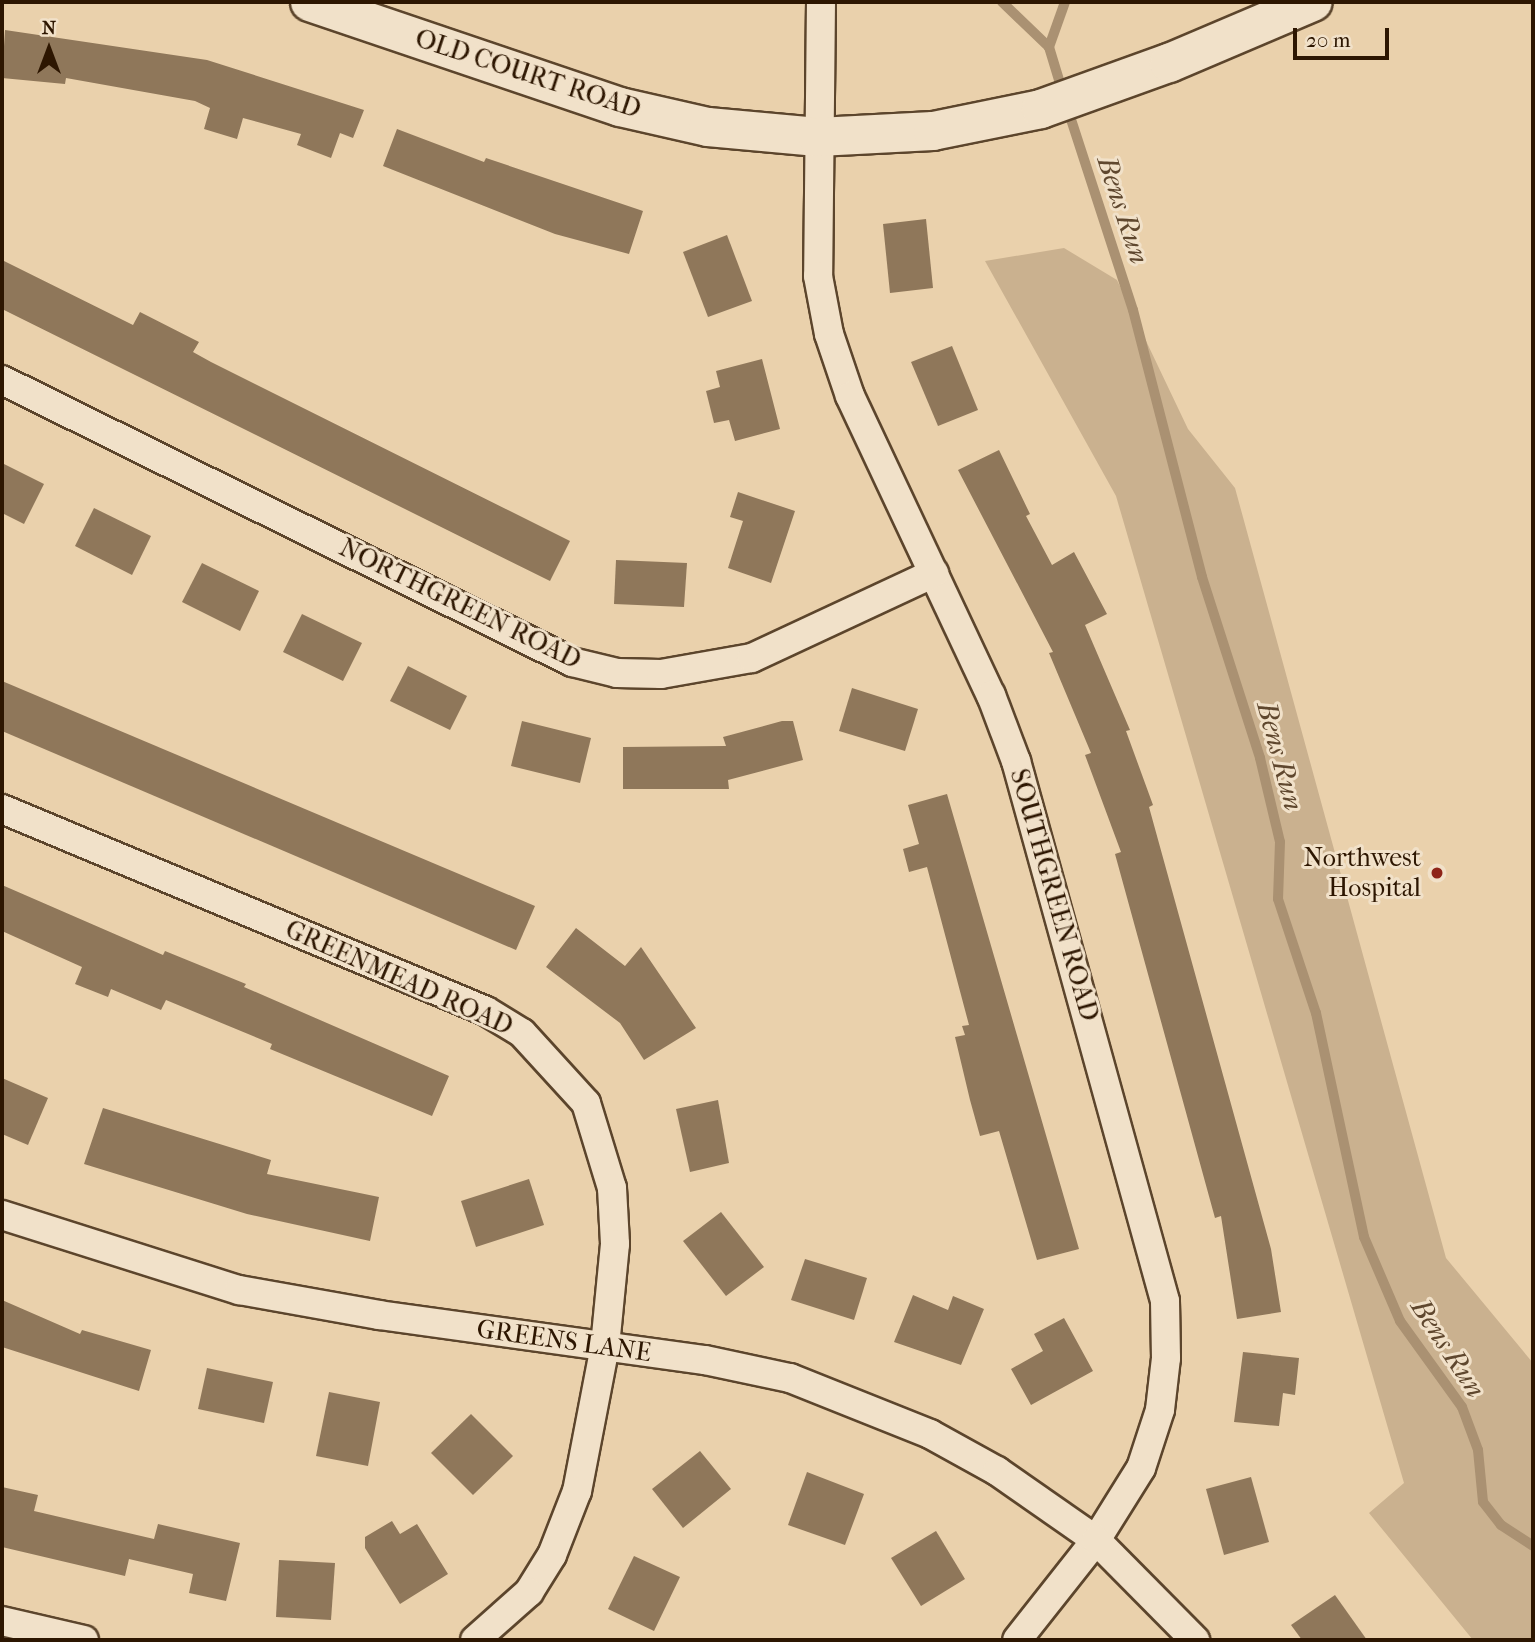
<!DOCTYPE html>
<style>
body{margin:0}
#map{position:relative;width:1535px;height:1642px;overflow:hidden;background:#ead1ac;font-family:"IM FELL French Canon",serif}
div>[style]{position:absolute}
.green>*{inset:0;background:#cab18f}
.stream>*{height:10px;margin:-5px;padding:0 5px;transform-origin:5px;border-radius:5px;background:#aa9172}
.building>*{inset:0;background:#8f775a}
.roads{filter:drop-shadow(2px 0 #5c452c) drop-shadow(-2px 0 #5c452c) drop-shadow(0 2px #5c452c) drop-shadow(0 -2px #5c452c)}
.street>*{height:28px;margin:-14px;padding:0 14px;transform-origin:14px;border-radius:14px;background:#f1e1c9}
.secondary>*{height:38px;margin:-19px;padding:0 19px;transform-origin:19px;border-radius:19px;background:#f1e1c9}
.dots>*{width:19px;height:19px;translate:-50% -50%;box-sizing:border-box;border:4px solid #f1e1c9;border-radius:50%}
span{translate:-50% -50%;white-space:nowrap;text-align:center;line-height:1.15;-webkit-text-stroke:6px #f1e1c9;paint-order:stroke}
.street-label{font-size:26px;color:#2d1601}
.poi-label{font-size:26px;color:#2d1601}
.right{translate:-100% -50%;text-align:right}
.water-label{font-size:28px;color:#5f472e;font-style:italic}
.frame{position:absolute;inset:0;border:4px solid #2d1601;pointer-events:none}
.north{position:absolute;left:14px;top:14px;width:70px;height:70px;-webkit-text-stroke:5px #f1e1c9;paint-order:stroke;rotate:0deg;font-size:19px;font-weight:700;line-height:28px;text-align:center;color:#2d1601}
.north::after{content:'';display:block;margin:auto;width:24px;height:32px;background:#2d1601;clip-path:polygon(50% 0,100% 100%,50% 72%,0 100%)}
.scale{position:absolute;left:1293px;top:28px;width:96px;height:32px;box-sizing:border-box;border:4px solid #2d1601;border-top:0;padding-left:9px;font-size:21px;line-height:24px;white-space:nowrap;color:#2d1601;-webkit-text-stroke:5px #f1e1c9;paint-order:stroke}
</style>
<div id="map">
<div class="green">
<div style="clip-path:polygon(1064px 248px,1117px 280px,1188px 429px,1235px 488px,1446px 1258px,1533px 1363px,1533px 1640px,1473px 1640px,1369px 1513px,1404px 1483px,1116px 496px,985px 261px)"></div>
</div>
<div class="stream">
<div style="left:1002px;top:2px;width:65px;rotate:43.8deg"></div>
<div style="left:1049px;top:47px;width:48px;rotate:73.1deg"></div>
<div style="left:1049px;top:47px;width:48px;rotate:-70.4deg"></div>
<div style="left:1067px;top:107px;width:213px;rotate:72deg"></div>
<div style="left:1133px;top:310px;width:276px;rotate:75.5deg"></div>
<div style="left:1202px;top:577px;width:190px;rotate:72.2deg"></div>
<div style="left:1260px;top:758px;width:86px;rotate:76.6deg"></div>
<div style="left:1280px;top:842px;width:57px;rotate:92deg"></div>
<div style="left:1278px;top:899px;width:120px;rotate:71.6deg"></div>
<div style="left:1316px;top:1013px;width:229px;rotate:77.9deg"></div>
<div style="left:1364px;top:1237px;width:91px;rotate:66.8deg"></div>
<div style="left:1400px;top:1321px;width:106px;rotate:54.2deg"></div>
<div style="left:1462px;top:1407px;width:46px;rotate:69.6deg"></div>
<div style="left:1478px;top:1450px;width:52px;rotate:84.5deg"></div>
<div style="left:1483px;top:1502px;width:29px;rotate:52deg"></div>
<div style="left:1501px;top:1525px;width:38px;rotate:33deg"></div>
</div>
<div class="building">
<div style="clip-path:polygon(5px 30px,207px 60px,364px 110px,353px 138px,340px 133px,331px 158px,297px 145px,301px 134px,243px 118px,237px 139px,204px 129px,210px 108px,195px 101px,66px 78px,65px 84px,2px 78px)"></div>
<div style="clip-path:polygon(397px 129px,484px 162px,486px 158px,643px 211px,629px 254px,555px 234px,383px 166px)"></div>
<div style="clip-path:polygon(926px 219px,933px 288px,890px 293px,883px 224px)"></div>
<div style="clip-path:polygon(727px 235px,752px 301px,708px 317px,683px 252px)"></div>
<div style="clip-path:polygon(2px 260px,133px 325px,140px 312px,199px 342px,193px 352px,211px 362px,570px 541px,550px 581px,2px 309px)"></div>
<div style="clip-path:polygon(952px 346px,978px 410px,938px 426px,911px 362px)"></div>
<div style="clip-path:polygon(762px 359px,780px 429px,735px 441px,729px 420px,714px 423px,706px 391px,720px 387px,716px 371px)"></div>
<div style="clip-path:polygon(999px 450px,1030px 514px,1026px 516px,1052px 565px,1074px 552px,1107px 614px,1085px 625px,1130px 730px,1126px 731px,1153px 805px,1149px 807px,1271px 1249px,1281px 1312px,1237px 1319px,1221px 1216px,1215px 1218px,1115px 854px,1121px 852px,1085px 755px,1091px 753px,1049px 653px,1053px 652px,958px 470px)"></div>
<div style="clip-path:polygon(2px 463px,44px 484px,24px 524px,2px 513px)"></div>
<div style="clip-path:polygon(738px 492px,795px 511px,771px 583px,728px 568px,743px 521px,730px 517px)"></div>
<div style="clip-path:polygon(94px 508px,151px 536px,132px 575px,75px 546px)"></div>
<div style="clip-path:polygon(616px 560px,687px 563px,684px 607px,614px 604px)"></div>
<div style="clip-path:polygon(202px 563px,259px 591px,240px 631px,182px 602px)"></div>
<div style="clip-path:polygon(302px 614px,362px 643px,343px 681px,283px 652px)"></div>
<div style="clip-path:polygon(408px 666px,467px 696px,450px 730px,390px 701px)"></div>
<div style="clip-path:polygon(2px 681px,535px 906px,516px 950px,2px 731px)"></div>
<div style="clip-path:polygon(852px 688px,918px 709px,905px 751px,839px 731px)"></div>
<div style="clip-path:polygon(522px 721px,591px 738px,580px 783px,511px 766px)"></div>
<div style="clip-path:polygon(782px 721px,793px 721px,803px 760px,728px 780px,729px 789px,623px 789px,623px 747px,726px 746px,723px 737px)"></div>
<div style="clip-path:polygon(947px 794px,1079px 1249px,1037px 1260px,999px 1131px,980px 1136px,970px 1100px,955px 1037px,965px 1035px,962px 1026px,969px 1025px,927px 867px,909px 872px,903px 849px,919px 844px,908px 805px)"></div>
<div style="clip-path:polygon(2px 885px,163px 955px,165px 951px,246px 984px,244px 987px,449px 1076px,432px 1116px,270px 1049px,272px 1044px,166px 1000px,161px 1010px,111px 989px,108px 997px,75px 984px,82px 967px,2px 931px)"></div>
<div style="clip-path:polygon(576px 928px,625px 966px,641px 947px,696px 1028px,644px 1060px,620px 1023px,546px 967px)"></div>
<div style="clip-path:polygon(2px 1078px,48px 1098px,28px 1145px,2px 1134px)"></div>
<div style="clip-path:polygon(718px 1100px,729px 1163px,690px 1172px,676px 1109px)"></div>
<div style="clip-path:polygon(103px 1108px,271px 1160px,267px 1174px,379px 1197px,370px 1241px,247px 1214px,84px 1164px)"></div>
<div style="clip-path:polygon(529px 1179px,544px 1225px,476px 1247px,461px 1201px)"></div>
<div style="clip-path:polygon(721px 1212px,764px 1267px,726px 1296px,683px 1241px)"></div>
<div style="clip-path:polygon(805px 1259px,867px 1278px,854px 1320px,791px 1300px)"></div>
<div style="clip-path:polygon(913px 1295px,948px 1310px,953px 1296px,984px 1309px,961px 1365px,894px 1342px)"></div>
<div style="clip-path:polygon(2px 1300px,80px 1334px,82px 1330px,151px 1350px,139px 1391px,2px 1347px)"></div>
<div style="clip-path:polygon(1064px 1318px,1093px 1371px,1031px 1405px,1011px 1369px,1043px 1351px,1034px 1334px)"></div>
<div style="clip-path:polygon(1243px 1352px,1299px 1358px,1295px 1395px,1283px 1393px,1279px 1426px,1234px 1422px)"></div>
<div style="clip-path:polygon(207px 1368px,273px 1382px,264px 1423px,198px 1409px)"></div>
<div style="clip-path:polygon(329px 1392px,380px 1402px,368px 1466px,316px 1456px)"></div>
<div style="clip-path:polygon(471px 1414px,513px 1456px,473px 1495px,431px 1453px)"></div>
<div style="clip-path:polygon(700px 1451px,731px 1489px,683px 1528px,652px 1489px)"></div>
<div style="clip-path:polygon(807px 1472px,864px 1494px,845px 1545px,788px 1525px)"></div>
<div style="clip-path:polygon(1251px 1477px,1269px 1542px,1224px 1555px,1206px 1489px)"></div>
<div style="clip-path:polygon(2px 1487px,38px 1495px,34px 1511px,154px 1539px,158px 1524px,240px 1543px,226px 1601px,189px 1593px,193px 1574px,129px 1559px,125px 1576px,2px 1547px)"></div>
<div style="clip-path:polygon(392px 1521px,400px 1534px,417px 1524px,448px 1574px,400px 1604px,365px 1548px,365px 1537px)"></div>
<div style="clip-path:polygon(936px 1531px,965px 1579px,921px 1606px,891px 1558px)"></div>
<div style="clip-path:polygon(634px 1556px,680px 1577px,654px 1631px,608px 1609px)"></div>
<div style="clip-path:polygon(279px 1560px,335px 1563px,331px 1620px,276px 1617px)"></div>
<div style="clip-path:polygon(1335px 1595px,1367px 1640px,1302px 1640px,1291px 1625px)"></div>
</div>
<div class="roads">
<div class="street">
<div style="left:821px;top:2px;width:274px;rotate:90.6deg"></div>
<div style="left:818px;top:276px;width:59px;rotate:79.3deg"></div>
<div style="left:829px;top:334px;width:65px;rotate:71.3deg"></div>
<div style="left:850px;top:396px;width:331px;rotate:64.8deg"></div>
<div style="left:991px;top:695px;width:71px;rotate:69.3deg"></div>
<div style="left:1016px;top:761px;width:560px;rotate:74.57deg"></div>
<div style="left:1165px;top:1301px;width:57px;rotate:89deg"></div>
<div style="left:1166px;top:1358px;width:52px;rotate:96.6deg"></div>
<div style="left:1160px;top:1410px;width:61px;rotate:108.1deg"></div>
<div style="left:1141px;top:1468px;width:85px;rotate:122deg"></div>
<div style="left:1096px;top:1540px;width:127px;rotate:128.3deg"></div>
<div style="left:2px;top:380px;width:636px;rotate:26.32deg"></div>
<div style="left:572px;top:662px;width:46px;rotate:13.7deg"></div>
<div style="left:617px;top:673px;width:44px;rotate:1.3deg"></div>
<div style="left:661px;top:674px;width:92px;rotate:-10deg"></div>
<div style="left:752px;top:658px;width:201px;rotate:-25deg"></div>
<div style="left:2px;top:809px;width:524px;rotate:22.65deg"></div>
<div style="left:486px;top:1011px;width:42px;rotate:31.4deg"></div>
<div style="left:522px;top:1033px;width:95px;rotate:47.6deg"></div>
<div style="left:586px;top:1103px;width:89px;rotate:73deg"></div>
<div style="left:612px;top:1188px;width:56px;rotate:86.9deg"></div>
<div style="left:615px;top:1244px;width:102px;rotate:95.6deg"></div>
<div style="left:605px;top:1346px;width:148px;rotate:100.9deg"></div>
<div style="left:577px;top:1491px;width:69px;rotate:111.3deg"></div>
<div style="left:552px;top:1555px;width:44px;rotate:121.9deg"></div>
<div style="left:529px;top:1592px;width:72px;rotate:138.4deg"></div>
<div style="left:2px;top:1215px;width:249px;rotate:17.6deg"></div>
<div style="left:239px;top:1290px;width:142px;rotate:10.1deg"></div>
<div style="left:379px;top:1315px;width:329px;rotate:7.9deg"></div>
<div style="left:705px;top:1360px;width:87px;rotate:12deg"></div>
<div style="left:790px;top:1378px;width:151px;rotate:21.8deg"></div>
<div style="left:930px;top:1434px;width:77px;rotate:28.9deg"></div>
<div style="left:997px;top:1471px;width:121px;rotate:34.9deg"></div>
<div style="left:1096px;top:1540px;width:141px;rotate:45.3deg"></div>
<div style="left:2px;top:1621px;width:84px;rotate:13deg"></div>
</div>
<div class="secondary">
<div style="left:310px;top:2px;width:327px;rotate:18.7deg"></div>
<div style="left:620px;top:107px;width:90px;rotate:12.8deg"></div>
<div style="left:708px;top:127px;width:110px;rotate:5.2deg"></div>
<div style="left:818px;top:137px;width:115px;rotate:-3deg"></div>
<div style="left:933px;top:131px;width:110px;rotate:-11.5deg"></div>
<div style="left:1041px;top:109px;width:136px;rotate:-19.8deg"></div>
<div style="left:1169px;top:63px;width:156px;rotate:-23deg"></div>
</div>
</div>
<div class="dots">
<div style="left:1437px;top:873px;background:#8f2418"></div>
</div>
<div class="street-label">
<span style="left:528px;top:74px;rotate:18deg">OLD COURT ROAD</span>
<span style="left:460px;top:604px;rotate:26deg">NORTHGREEN ROAD</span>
<span style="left:1054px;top:895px;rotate:74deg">SOUTHGREEN ROAD</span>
<span style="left:399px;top:978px;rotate:24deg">GREENMEAD ROAD</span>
<span style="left:564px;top:1341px;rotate:8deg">GREENS LANE</span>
</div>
<div class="poi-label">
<span class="right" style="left:1421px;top:873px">Northwest<br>Hospital</span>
</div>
<div class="water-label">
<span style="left:1123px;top:210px;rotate:72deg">Bens Run</span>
<span style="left:1280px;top:756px;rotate:75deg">Bens Run</span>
<span style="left:1448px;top:1348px;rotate:57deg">Bens Run</span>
</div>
<div class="frame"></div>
<div class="north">N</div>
<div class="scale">20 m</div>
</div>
